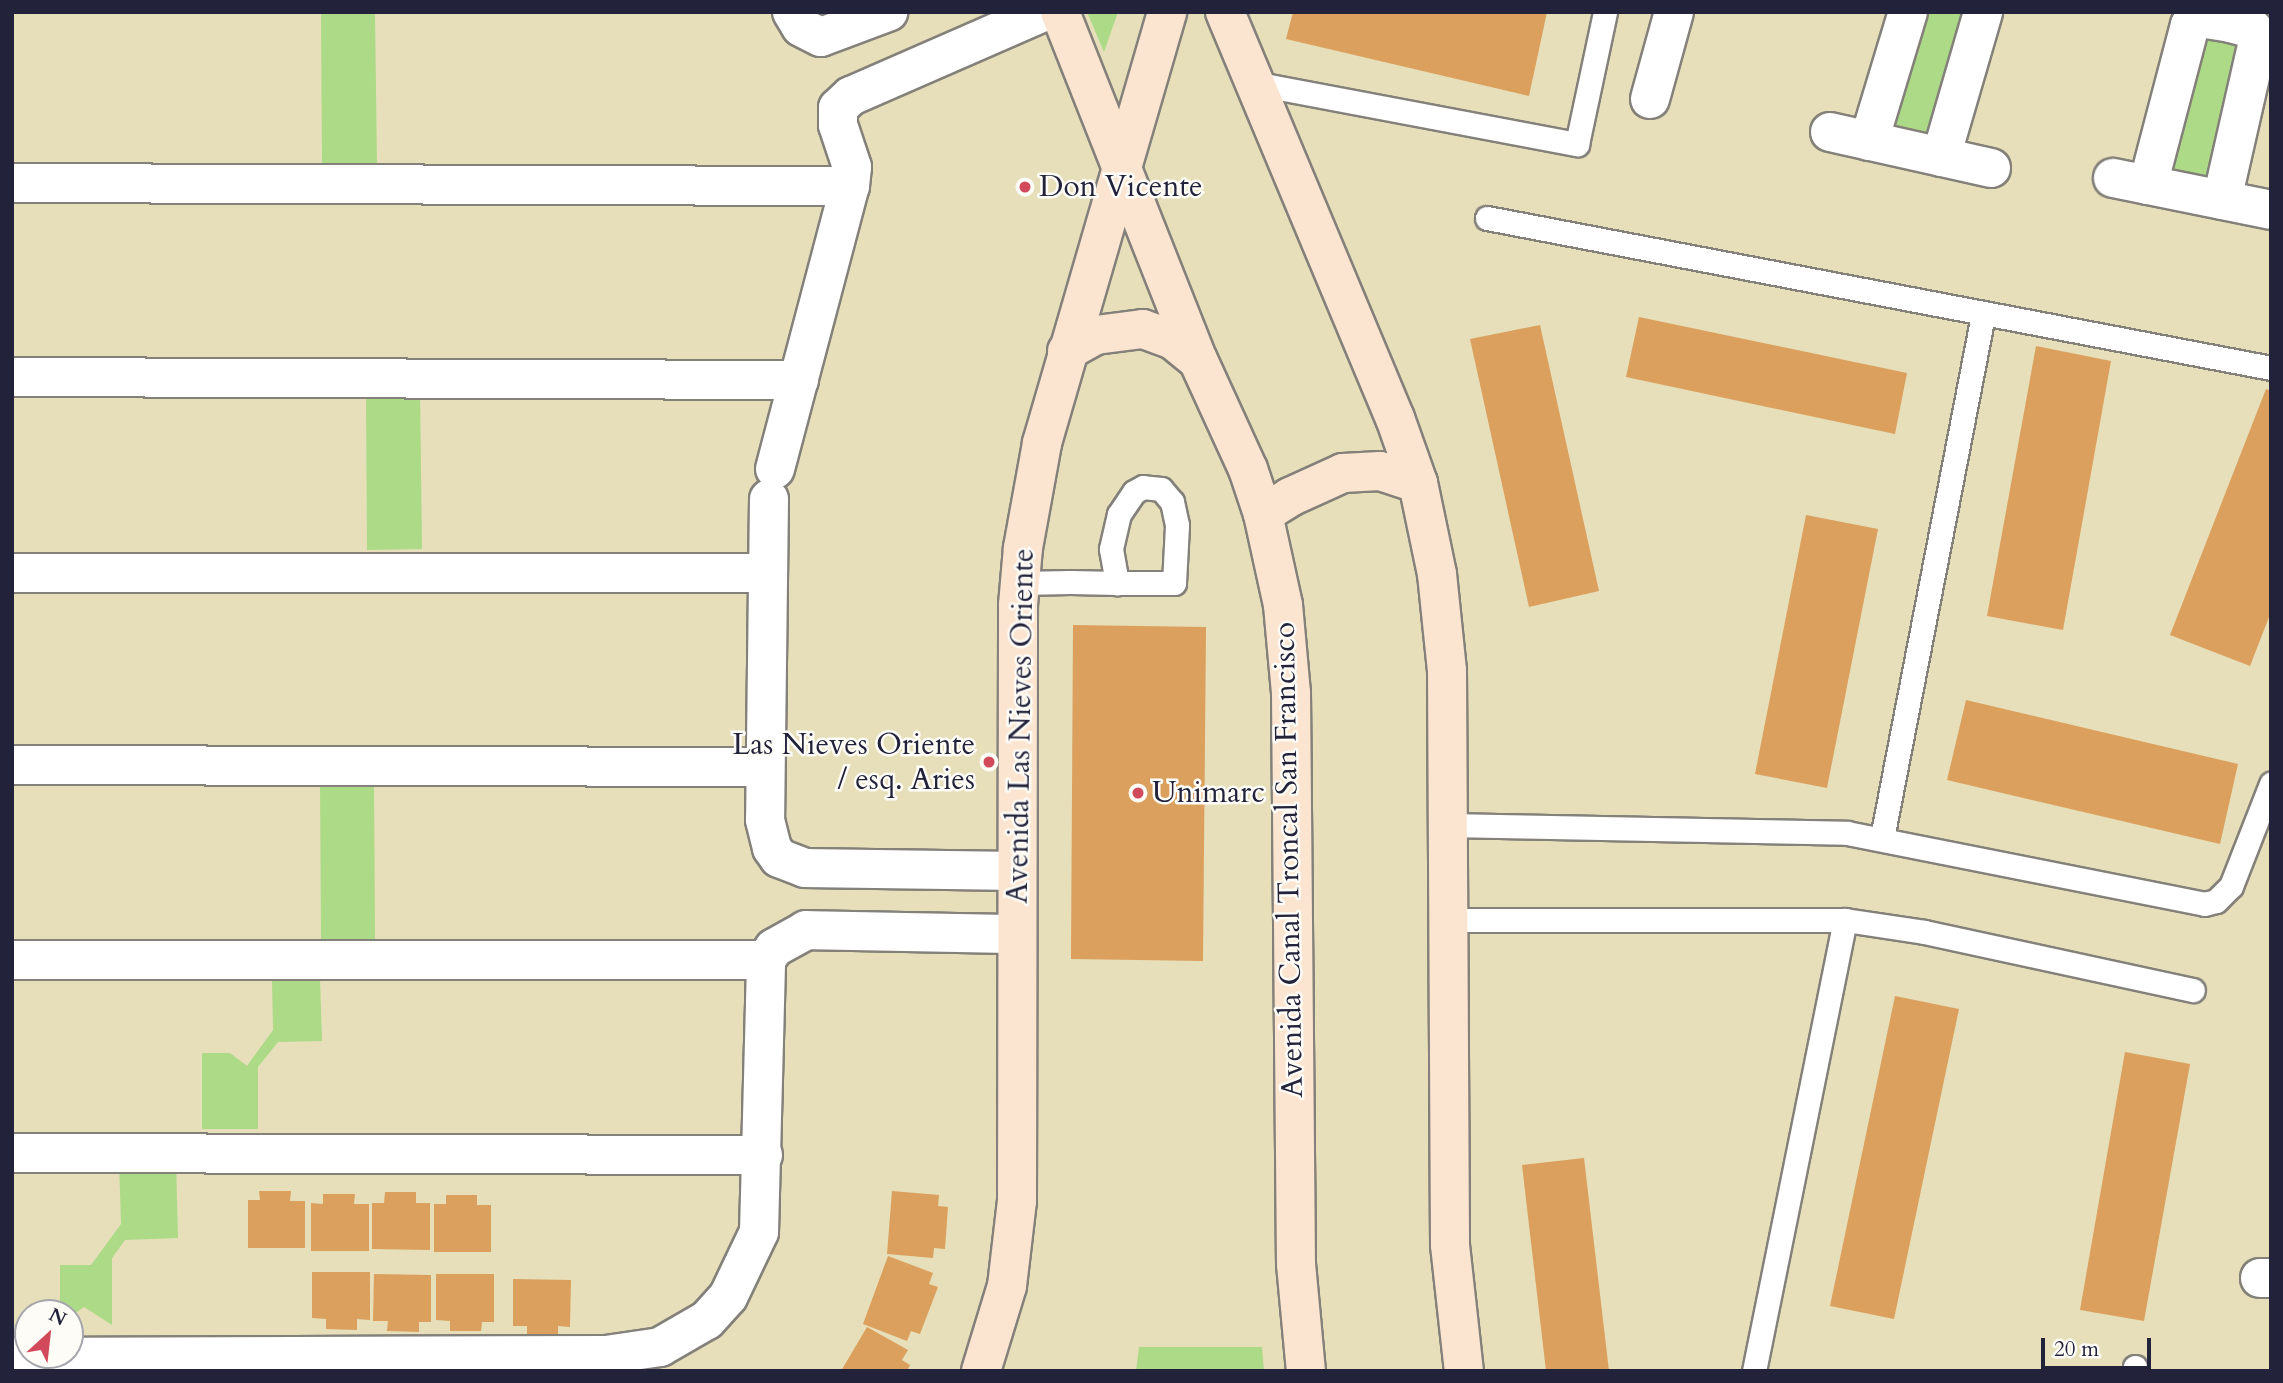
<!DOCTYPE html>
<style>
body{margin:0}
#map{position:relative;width:2283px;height:1383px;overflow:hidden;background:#e6dfba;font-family:Cardo,serif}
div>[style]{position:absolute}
.green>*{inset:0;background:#acda86}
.building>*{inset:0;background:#dba05d}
.roads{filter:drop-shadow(2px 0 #84807a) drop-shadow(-2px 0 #84807a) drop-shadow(0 2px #84807a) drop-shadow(0 -2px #84807a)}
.lane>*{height:23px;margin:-11.5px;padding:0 11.5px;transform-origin:11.5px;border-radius:11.5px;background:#fff}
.street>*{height:38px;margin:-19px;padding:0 19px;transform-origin:19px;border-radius:19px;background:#fff}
.secondary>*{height:38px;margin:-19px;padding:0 19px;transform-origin:19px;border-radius:19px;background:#fce5d0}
.dots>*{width:19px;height:19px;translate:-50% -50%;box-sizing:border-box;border:4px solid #fdfcf7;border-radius:50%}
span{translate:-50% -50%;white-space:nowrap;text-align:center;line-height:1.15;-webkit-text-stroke:5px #fdfcf7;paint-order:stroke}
.poi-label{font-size:30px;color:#22223b}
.left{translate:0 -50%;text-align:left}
.right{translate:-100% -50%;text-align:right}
.street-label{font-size:30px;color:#22223b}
.frame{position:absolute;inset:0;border:14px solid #22223b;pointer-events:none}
.north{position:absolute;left:14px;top:1299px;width:70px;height:70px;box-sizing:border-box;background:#fdfcf7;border:2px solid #a5a5ac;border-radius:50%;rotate:27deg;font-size:19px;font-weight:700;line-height:28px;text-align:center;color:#22223b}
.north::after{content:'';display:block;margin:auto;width:24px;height:32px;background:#d1495b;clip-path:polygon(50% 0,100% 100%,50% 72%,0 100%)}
.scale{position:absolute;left:2041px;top:1338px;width:110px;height:32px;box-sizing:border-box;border:4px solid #22223b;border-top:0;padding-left:9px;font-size:21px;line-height:24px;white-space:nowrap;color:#22223b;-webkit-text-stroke:5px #fdfcf7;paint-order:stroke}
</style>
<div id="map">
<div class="green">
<div style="clip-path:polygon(321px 12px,375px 12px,377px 167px,322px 168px)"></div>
<div style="clip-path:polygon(1087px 12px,1118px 12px,1104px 52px)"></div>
<div style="clip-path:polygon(1915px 12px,1970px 12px,1933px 140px,1882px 126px)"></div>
<div style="clip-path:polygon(2197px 30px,2248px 41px,2214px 189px,2162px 177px)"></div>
<div style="clip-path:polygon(366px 390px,420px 390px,422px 549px,367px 550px)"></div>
<div style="clip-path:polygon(320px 781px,374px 781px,375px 940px,321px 940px)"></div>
<div style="clip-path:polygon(320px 978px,322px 1041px,278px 1042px,258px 1067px,258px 1129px,202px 1129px,202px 1053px,230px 1053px,247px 1066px,273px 1030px,272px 979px)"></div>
<div style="clip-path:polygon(176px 1160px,178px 1238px,125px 1240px,112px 1258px,112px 1325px,84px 1307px,70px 1317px,70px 1313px,60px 1313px,60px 1265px,91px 1265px,121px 1224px,119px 1161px)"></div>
<div style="clip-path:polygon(1139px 1347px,1262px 1347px,1264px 1371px,1136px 1371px)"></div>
</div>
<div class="building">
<div style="clip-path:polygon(1293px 12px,1547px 12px,1529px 96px,1286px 39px)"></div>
<div style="clip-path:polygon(1639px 317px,1907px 373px,1895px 434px,1626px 377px)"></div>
<div style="clip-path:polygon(1540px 325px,1599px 591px,1529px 607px,1470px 339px)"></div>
<div style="clip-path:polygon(2036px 346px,2111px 361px,2063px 630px,1987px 616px)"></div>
<div style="clip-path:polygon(2266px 389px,2271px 391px,2271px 612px,2250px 666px,2170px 635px)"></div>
<div style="clip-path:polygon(1806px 515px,1878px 529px,1827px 788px,1755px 774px)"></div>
<div style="clip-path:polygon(1073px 625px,1206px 627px,1203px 961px,1071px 959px)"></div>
<div style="clip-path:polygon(1966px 700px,2238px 764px,2220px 844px,1947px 780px)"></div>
<div style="clip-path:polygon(1895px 996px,1959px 1009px,1894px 1319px,1830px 1306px)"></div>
<div style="clip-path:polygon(2125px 1052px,2190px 1064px,2144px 1321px,2080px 1310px)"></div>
<div style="clip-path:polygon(1584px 1158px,1609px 1371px,1546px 1371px,1522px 1165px)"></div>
<div style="clip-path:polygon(259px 1191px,291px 1191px,290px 1201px,305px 1201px,305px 1248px,248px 1248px,248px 1200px,260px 1200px)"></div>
<div style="clip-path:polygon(892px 1191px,939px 1195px,938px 1206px,948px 1207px,945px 1249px,934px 1248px,933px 1258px,887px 1254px)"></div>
<div style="clip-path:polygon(385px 1192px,416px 1192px,416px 1203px,430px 1203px,430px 1250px,372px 1249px,372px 1203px,384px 1203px)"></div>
<div style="clip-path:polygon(323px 1194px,355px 1194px,354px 1204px,369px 1204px,369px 1251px,311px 1251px,311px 1203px,323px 1204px)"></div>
<div style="clip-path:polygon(446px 1195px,477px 1195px,477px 1205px,491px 1205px,491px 1252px,434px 1252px,434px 1204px,446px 1204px)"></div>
<div style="clip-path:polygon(888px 1256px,933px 1273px,929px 1284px,938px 1287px,920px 1334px,911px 1331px,907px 1341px,863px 1324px)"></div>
<div style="clip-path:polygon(312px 1272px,370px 1272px,370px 1320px,357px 1319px,357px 1330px,326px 1329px,326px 1319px,312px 1318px)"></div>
<div style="clip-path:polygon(374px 1274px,431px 1275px,431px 1322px,419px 1322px,419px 1332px,387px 1331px,388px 1321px,373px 1321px)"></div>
<div style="clip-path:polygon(436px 1274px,494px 1274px,494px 1322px,482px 1322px,481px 1331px,450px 1331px,450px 1321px,436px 1320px)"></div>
<div style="clip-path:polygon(513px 1279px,571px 1280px,570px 1327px,558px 1326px,558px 1336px,527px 1336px,527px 1326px,513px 1326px)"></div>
<div style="clip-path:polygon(867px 1327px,908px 1350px,902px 1360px,910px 1365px,907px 1371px,841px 1371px)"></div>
</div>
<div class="roads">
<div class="lane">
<div style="left:1253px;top:83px;width:330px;rotate:10.7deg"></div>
<div style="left:1577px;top:144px;width:135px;rotate:-78deg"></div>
<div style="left:1487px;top:218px;width:798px;rotate:10.83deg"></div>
<div style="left:1020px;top:583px;width:50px;rotate:-1.1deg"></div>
<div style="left:1070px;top:582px;width:47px;rotate:1.2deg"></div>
<div style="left:1117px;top:583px;width:57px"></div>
<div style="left:1174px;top:583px;width:58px;rotate:-87deg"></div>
<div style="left:1177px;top:525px;width:24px;rotate:-102deg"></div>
<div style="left:1172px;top:502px;width:17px;rotate:-130deg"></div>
<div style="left:1161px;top:489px;width:18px;rotate:-174deg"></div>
<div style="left:1143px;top:487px;width:10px;rotate:151deg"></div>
<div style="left:1134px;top:492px;width:27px;rotate:124deg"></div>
<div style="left:1119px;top:514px;width:36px;rotate:103deg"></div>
<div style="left:1111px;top:549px;width:35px;rotate:80deg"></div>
<div style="left:1446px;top:825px;width:401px;rotate:1.1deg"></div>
<div style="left:1847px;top:833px;width:364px;rotate:11.2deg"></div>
<div style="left:2204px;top:904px;width:12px;rotate:-14deg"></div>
<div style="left:2216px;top:901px;width:21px;rotate:-45deg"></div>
<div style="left:2231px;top:886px;width:110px;rotate:-68.6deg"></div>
<div style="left:1882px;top:838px;width:533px;rotate:-79.07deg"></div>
<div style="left:1446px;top:920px;width:399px"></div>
<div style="left:1845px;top:920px;width:80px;rotate:8.6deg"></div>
<div style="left:1924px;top:932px;width:275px;rotate:12.2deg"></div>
<div style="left:2135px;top:1367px;width:4px;rotate:90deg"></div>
<div style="left:1754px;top:1371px;width:460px;rotate:-78.6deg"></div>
</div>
<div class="street">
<div style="left:792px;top:12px;width:17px;rotate:59deg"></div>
<div style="left:801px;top:27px;width:22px;rotate:27deg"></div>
<div style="left:821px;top:37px;width:72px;rotate:-20.5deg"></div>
<div style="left:1650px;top:99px;width:90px;rotate:-74.6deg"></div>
<div style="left:1830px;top:132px;width:165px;rotate:12.6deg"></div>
<div style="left:1869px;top:141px;width:135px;rotate:-73.2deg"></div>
<div style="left:1941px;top:157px;width:151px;rotate:-73.8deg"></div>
<div style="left:2113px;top:178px;width:161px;rotate:11.4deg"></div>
<div style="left:12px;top:183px;width:838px;rotate:0.21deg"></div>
<div style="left:2148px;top:185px;width:165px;rotate:-75.3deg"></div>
<div style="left:2190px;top:25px;width:12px;rotate:-35deg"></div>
<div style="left:2200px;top:18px;width:30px;rotate:9deg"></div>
<div style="left:2230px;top:23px;width:24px;rotate:15deg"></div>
<div style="left:2253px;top:29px;width:10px;rotate:53deg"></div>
<div style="left:2259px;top:37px;width:167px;rotate:102.8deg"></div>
<div style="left:12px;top:377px;width:787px;rotate:0.22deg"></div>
<div style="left:775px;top:469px;width:293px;rotate:-75.2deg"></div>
<div style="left:850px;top:186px;width:19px;rotate:-84deg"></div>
<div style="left:852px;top:167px;width:44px;rotate:-108.4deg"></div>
<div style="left:838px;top:125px;width:17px;rotate:-90deg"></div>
<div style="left:838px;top:108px;width:18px;rotate:-43deg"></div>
<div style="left:851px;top:96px;width:210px;rotate:-23.6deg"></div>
<div style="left:769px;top:499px;width:321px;rotate:90.7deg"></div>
<div style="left:765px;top:820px;width:29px;rotate:76deg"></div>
<div style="left:772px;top:848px;width:12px;rotate:55deg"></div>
<div style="left:779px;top:858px;width:28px;rotate:21deg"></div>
<div style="left:805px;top:868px;width:212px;rotate:0.8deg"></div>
<div style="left:12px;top:573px;width:755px"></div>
<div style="left:12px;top:765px;width:752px;rotate:0.15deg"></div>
<div style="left:12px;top:960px;width:754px"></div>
<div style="left:12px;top:1153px;width:751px;rotate:0.15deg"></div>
<div style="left:2260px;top:1278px;width:11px"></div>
<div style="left:12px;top:1357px;width:594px;rotate:-0.19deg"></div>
<div style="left:606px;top:1355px;width:55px;rotate:-8.4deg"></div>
<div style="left:660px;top:1347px;width:54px;rotate:-29.9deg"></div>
<div style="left:707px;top:1320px;width:31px;rotate:-48deg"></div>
<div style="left:728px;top:1297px;width:72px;rotate:-64.5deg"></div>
<div style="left:759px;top:1232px;width:272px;rotate:-88.5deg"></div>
<div style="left:766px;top:960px;width:14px;rotate:-56deg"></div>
<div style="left:774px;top:948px;width:37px;rotate:-29deg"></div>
<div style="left:806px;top:930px;width:211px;rotate:1.1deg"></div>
</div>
<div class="secondary">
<div style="left:1060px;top:12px;width:374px;rotate:68.4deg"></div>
<div style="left:1198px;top:360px;width:120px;rotate:65.4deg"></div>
<div style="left:1248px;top:469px;width:47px;rotate:71.6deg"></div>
<div style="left:1263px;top:514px;width:93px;rotate:77.6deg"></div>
<div style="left:1283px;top:605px;width:88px;rotate:84.8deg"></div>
<div style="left:1291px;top:693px;width:571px;rotate:89.5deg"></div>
<div style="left:1296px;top:1264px;width:107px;rotate:84.7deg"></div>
<div style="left:1225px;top:12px;width:440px;rotate:67.3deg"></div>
<div style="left:1395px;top:418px;width:69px;rotate:70.5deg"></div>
<div style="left:1418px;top:483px;width:93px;rotate:78.2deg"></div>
<div style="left:1437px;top:574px;width:97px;rotate:84.1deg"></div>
<div style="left:1447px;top:670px;width:575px;rotate:89.7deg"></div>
<div style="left:1450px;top:1245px;width:127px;rotate:83.7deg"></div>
<div style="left:1067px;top:351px;width:33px;rotate:-29deg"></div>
<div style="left:1096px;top:335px;width:47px;rotate:-7.3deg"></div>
<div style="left:1143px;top:329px;width:32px;rotate:20deg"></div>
<div style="left:1173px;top:340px;width:32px;rotate:39deg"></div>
<div style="left:1263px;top:514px;width:32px;rotate:-32deg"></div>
<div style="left:1290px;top:497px;width:58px;rotate:-24.4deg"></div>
<div style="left:1343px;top:473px;width:37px;rotate:-3deg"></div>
<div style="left:1380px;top:471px;width:40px;rotate:18deg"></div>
<div style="left:981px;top:1371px;width:89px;rotate:-73deg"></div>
<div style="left:1007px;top:1286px;width:86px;rotate:-83.3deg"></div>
<div style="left:1017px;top:1201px;width:596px;rotate:-89.9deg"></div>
<div style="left:1018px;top:605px;width:57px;rotate:-85deg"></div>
<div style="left:1023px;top:548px;width:107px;rotate:-79.7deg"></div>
<div style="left:1042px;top:443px;width:449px;rotate:-73.8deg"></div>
</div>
</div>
<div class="dots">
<div style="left:1025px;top:187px;background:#d1495b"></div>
<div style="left:989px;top:762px;background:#d1495b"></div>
<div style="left:1138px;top:793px;background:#d1495b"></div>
</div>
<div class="poi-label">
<span class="left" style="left:1039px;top:187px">Don Vicente</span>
<span class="right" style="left:975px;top:762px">Las Nieves Oriente<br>/ esq. Aries</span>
<span class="left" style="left:1152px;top:793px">Unimarc</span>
</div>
<div class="street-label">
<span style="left:1021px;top:726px;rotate:-89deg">Avenida Las Nieves Oriente</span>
<span style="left:1289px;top:860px;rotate:-91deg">Avenida Canal Troncal San Francisco</span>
</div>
<div class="frame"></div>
<div class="north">N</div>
<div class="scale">20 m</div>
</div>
